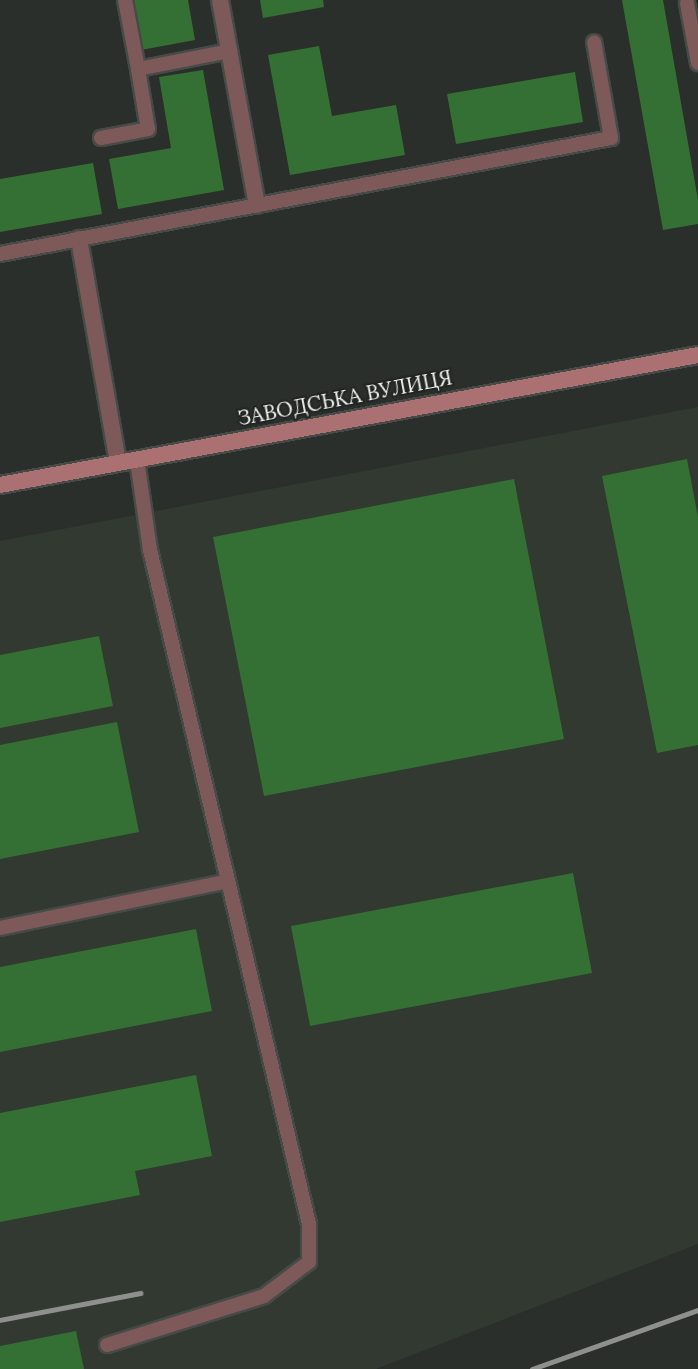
<!DOCTYPE html>
<meta charset="utf-8">
<style>
body{margin:0}
#map{position:relative;width:698px;height:1369px;overflow:hidden;background:#2b2f2b;font-family:Lora,serif}
div>[style]{position:absolute}
.built>*{inset:0;background:#313931}
.building>*{inset:0;background:#346f34}
.roads{filter:drop-shadow(2px 0 #474b47) drop-shadow(-2px 0 #474b47) drop-shadow(0 2px #474b47) drop-shadow(0 -2px #474b47)}
.service>*{height:14px;margin:-7px;padding:0 7px;transform-origin:7px;border-radius:7px;background:#7e5959}
.minor>*{height:16px;margin:-8px;padding:0 8px;transform-origin:8px;border-radius:8px;background:#7e5959}
.secondary>*{height:16px;margin:-8px;padding:0 8px;transform-origin:8px;border-radius:8px;background:#ab7071}
.rail>*{height:4.5px;margin:-2.25px;padding:0 2.25px;transform-origin:2.25px;border-radius:2.25px;background:#8d908d}
span{translate:-50% -50%;white-space:nowrap;text-align:center;line-height:1.15;-webkit-text-stroke:4.5px #222522;paint-order:stroke}
.street-label{font-size:21px;color:#f2f4f1}
</style>
<div id="map">
<div class="built">
<div style="clip-path:polygon(698px 407px,698px 1244px,376px 1369px,0 1369px,0 541px)"></div>
</div>
<div class="building">
<div style="clip-path:polygon(132px 0,188px 0,195px 40px,141px 50px)"></div>
<div style="clip-path:polygon(260px 0,323px 0,324px 7px,263px 18px)"></div>
<div style="clip-path:polygon(622px 0,663px 0,698px 200px,698px 224px,663px 230px)"></div>
<div style="clip-path:polygon(319px 46px,332px 116px,396px 105px,405px 155px,290px 175px,268px 55px)"></div>
<div style="clip-path:polygon(203px 70px,224px 190px,118px 209px,109px 159px,171px 148px,159px 77px)"></div>
<div style="clip-path:polygon(575px 72px,583px 122px,456px 144px,447px 94px)"></div>
<div style="clip-path:polygon(93px 163px,102px 214px,0 232px,0 179px)"></div>
<div style="clip-path:polygon(687px 459px,698px 517px,698px 745px,657px 753px,602px 476px)"></div>
<div style="clip-path:polygon(514px 479px,564px 739px,264px 796px,213px 537px)"></div>
<div style="clip-path:polygon(99px 636px,113px 706px,0 728px,0 655px)"></div>
<div style="clip-path:polygon(117px 722px,139px 832px,0 859px,0 745px)"></div>
<div style="clip-path:polygon(573px 873px,592px 973px,310px 1026px,291px 926px)"></div>
<div style="clip-path:polygon(196px 929px,212px 1011px,0 1052px,0 967px)"></div>
<div style="clip-path:polygon(196px 1075px,212px 1156px,135px 1171px,140px 1195px,0 1222px,0 1113px)"></div>
<div style="clip-path:polygon(76px 1331px,84px 1369px,0 1369px,0 1346px)"></div>
</div>
<div class="roads">
<div class="service">
<div style="left:125px;top:0;width:70px;rotate:79.3deg"></div>
<div style="left:687px;top:3px;width:61px;rotate:79.6deg"></div>
<div style="left:101px;top:138px;width:48px;rotate:-10.8deg"></div>
<div style="left:148px;top:129px;width:61px;rotate:-99.5deg"></div>
<div style="left:138px;top:69px;width:94px;rotate:-11.1deg"></div>
<div style="left:0;top:254px;width:622px;rotate:-10.75deg"></div>
<div style="left:611px;top:138px;width:97px;rotate:-100deg"></div>
<div style="left:0;top:928px;width:233px;rotate:-11.6deg"></div>
<div style="left:107px;top:1345px;width:164px;rotate:-17.3deg"></div>
<div style="left:264px;top:1296px;width:56px;rotate:-37.1deg"></div>
<div style="left:309px;top:1262px;width:38px;rotate:-90deg"></div>
<div style="left:309px;top:1224px;width:693px;rotate:-103.27deg"></div>
<div style="left:150px;top:550px;width:91px;rotate:-98.2deg"></div>
</div>
<div class="minor">
<div style="left:220px;top:0;width:208px;rotate:79.8deg"></div>
<div style="left:79px;top:239px;width:227px;rotate:80.1deg"></div>
</div>
<div class="secondary">
<div style="left:0;top:485px;width:710px;rotate:-10.55deg"></div>
</div>
</div>
<div class="rail">
<div style="left:0;top:1320px;width:143px;rotate:-10.9deg"></div>
<div style="left:532px;top:1369px;width:176px;rotate:-19.6deg"></div>
</div>
<div class="street-label">
<span style="left:345px;top:398px;rotate:-11deg">ЗАВОДСЬКА ВУЛИЦЯ</span>
</div>
</div>
